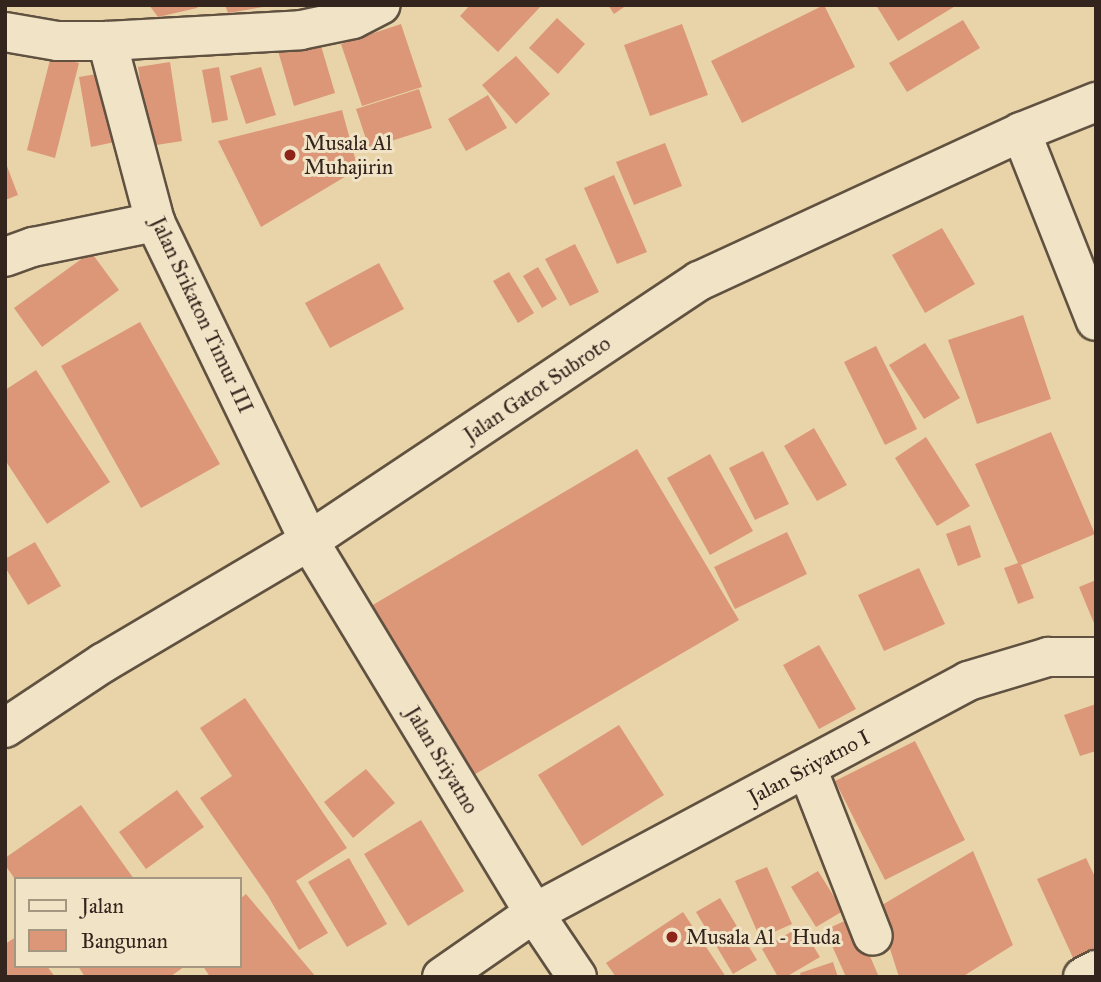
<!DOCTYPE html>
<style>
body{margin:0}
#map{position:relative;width:1101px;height:982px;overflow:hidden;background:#e8d4a8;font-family:"IM FELL Great Primer",serif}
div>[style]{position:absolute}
.building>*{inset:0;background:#dc9779}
.roads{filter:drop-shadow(2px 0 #605140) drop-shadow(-2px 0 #605140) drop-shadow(0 2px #605140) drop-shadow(0 -2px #605140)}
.minor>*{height:38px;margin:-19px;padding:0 19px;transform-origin:19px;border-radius:19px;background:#f0e3c6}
.dots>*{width:19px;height:19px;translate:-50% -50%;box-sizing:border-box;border:4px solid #f0e3c6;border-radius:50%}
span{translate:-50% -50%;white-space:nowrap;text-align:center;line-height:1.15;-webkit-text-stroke:6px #f0e3c6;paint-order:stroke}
.poi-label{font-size:21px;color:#33251d}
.left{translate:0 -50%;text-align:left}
.street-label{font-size:21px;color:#33251d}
.frame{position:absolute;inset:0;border:7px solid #33251d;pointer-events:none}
.legend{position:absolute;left:14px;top:877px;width:228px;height:91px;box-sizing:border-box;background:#f0e3c6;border:2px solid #a49782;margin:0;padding:9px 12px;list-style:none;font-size:21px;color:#33251d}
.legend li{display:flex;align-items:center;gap:14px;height:35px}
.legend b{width:35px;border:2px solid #a49782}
</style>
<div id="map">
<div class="building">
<div style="clip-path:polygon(149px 5px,199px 5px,197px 8px,158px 17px)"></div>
<div style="clip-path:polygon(225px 5px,263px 5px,263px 7px,228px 13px)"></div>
<div style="clip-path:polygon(470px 5px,542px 5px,498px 52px,460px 16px)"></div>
<div style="clip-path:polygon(608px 5px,627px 5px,614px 14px)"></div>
<div style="clip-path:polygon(824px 5px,855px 67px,742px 123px,711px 61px)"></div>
<div style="clip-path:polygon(876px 5px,957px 5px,898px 41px)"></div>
<div style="clip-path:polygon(557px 18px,585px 44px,558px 74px,529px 48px)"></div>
<div style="clip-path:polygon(963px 20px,980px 48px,907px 92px,889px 63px)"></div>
<div style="clip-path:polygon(401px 24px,422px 87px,362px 106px,341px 44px)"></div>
<div style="clip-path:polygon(682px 24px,708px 95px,650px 116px,624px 45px)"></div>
<div style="clip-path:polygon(319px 39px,335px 93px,294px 106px,278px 51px)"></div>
<div style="clip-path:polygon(51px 56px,79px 63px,55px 158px,27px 150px)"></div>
<div style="clip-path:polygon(516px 56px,550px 94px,516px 124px,482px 85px)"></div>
<div style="clip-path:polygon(170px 62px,182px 141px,150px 146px,138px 67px)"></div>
<div style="clip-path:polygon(219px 67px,228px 120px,212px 123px,202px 70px)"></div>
<div style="clip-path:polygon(261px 67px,276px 115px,246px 124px,230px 76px)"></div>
<div style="clip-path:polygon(102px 73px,115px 142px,91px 147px,79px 77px)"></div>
<div style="clip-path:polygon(419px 89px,432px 128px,369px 148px,356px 109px)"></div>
<div style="clip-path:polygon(488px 95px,507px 128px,466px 151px,448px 119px)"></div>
<div style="clip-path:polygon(342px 110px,358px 169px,261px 227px,218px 141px)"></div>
<div style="clip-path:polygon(665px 143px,682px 186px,634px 205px,616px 162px)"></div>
<div style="clip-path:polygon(5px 161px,18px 195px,5px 200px)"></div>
<div style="clip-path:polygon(614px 175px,647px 252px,617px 264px,584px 188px)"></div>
<div style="clip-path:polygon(942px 228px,975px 284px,925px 313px,892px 255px)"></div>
<div style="clip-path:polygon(575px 244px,599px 292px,570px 306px,545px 259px)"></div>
<div style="clip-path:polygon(91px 252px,119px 290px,42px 347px,14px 308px)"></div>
<div style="clip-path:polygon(379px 263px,404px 309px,330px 348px,305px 303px)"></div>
<div style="clip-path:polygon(538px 267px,557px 299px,542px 308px,523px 276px)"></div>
<div style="clip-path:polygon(509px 272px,534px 313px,518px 323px,493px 281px)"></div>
<div style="clip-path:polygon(1023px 315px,1051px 399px,977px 424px,948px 340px)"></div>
<div style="clip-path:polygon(140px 322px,220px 464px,141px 508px,61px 366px)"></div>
<div style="clip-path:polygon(925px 343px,960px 398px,924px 419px,889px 365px)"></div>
<div style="clip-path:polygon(876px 346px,917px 429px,885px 445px,844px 362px)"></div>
<div style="clip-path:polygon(36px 370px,110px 482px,47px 524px,5px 460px,5px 390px)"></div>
<div style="clip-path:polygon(814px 428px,847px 485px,817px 501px,784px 446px)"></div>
<div style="clip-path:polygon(1051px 432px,1095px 534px,1021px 565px,1034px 598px,1018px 604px,1004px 568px,1018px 563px,975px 464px)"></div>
<div style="clip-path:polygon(926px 437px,970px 506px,937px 526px,895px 458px)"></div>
<div style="clip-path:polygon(637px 449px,739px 620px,472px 776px,371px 606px)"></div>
<div style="clip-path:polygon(763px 451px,789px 504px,755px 520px,729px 468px)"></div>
<div style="clip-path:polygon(710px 454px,753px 531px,710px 555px,667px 478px)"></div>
<div style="clip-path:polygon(970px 525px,981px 557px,958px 566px,946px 534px)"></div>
<div style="clip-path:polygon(787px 532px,807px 574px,735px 609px,714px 567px)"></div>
<div style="clip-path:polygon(35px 542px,61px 586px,28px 605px,5px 567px,5px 559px)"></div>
<div style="clip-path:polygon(919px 568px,945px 624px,884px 651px,858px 595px)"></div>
<div style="clip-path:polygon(1096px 580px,1096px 628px,1079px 587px)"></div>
<div style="clip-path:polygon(819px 645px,856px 709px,819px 729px,783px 665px)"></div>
<div style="clip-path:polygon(245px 698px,347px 848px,296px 881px,328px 933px,299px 950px,268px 896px,200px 798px,232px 776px,200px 728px)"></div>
<div style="clip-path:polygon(1096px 704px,1096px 751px,1080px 756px,1064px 715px)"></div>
<div style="clip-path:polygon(619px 725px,664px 795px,582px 846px,538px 775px)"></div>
<div style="clip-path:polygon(915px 741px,965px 840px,885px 880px,835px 781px)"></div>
<div style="clip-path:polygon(366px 769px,395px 803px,353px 838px,324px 802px)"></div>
<div style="clip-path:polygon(177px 790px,204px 827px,146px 869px,119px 832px)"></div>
<div style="clip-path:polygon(81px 805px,134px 879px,15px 879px,5px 865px,5px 858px)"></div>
<div style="clip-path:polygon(421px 820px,464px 891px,408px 926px,364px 854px)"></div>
<div style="clip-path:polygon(973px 851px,1013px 945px,962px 977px,899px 977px,877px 908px)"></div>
<div style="clip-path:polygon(349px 858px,387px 924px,347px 947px,308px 882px)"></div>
<div style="clip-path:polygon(1086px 858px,1096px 879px,1096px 950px,1074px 960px,1037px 879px)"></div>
<div style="clip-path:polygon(767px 867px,792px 924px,760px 938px,735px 881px)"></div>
<div style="clip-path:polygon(818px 871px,843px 911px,816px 927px,791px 887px)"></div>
<div style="clip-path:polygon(246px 894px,316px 977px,210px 977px,203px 966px,240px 966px,240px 899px)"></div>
<div style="clip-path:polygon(720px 898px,757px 960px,733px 974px,696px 912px)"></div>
<div style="clip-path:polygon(683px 912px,726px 977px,616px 977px,606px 963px)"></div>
<div style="clip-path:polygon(853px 917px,879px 977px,846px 977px,825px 930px)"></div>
<div style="clip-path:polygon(801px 926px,820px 957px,786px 977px,778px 977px,762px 949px)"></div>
<div style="clip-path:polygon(16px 937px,16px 966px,47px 966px,55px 977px,5px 977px,5px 944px)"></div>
<div style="clip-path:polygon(833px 962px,838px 977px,801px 977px,800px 973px)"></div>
<div style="clip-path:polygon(78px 966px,185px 966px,170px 977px,85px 977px)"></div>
</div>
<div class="roads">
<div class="minor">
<div style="left:5px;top:32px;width:53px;rotate:9.8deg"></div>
<div style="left:57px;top:41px;width:50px"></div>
<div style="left:107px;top:41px;width:194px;rotate:-3.2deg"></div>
<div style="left:301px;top:30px;width:53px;rotate:-11.9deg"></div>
<div style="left:353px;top:19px;width:31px;rotate:-27deg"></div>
<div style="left:107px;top:41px;width:187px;rotate:75.1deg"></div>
<div style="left:155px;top:222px;width:354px;rotate:64.2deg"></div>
<div style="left:309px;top:541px;width:435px;rotate:58.8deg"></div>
<div style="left:534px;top:913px;width:77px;rotate:56.1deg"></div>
<div style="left:1021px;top:132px;width:203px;rotate:68.4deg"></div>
<div style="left:5px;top:257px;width:30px;rotate:-20deg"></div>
<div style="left:33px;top:247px;width:125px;rotate:-11.6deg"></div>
<div style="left:5px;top:728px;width:118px;rotate:-33.6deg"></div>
<div style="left:103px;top:663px;width:239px;rotate:-30.6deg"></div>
<div style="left:309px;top:541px;width:469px;rotate:-33.7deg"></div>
<div style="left:699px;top:281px;width:355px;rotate:-24.8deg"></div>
<div style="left:1021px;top:132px;width:81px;rotate:-21.8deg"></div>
<div style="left:807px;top:768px;width:180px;rotate:68.6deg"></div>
<div style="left:442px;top:977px;width:112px;rotate:-34.8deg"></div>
<div style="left:534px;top:913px;width:492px;rotate:-28.1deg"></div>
<div style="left:968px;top:681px;width:84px;rotate:-16.7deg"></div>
<div style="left:1048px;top:657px;width:48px"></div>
<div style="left:1083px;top:977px;width:15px;rotate:-28deg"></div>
</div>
</div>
<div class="dots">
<div style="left:290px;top:155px;background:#8f2418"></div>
<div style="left:672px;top:937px;background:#8f2418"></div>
</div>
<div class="poi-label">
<span class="left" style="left:304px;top:155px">Musala Al<br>Muhajirin</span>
<span class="left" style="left:686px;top:937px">Musala Al - Huda</span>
</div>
<div class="street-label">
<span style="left:202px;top:315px;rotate:65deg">Jalan Srikaton Timur III</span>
<span style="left:537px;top:389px;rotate:-34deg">Jalan Gatot Subroto</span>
<span style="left:442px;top:760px;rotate:59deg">Jalan Sriyatno</span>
<span style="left:809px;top:767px;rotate:-28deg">Jalan Sriyatno I</span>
</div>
<div class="frame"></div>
<ul class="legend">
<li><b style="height:9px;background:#f0e3c6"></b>Jalan</li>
<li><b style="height:19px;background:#dc9779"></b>Bangunan</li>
</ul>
</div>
